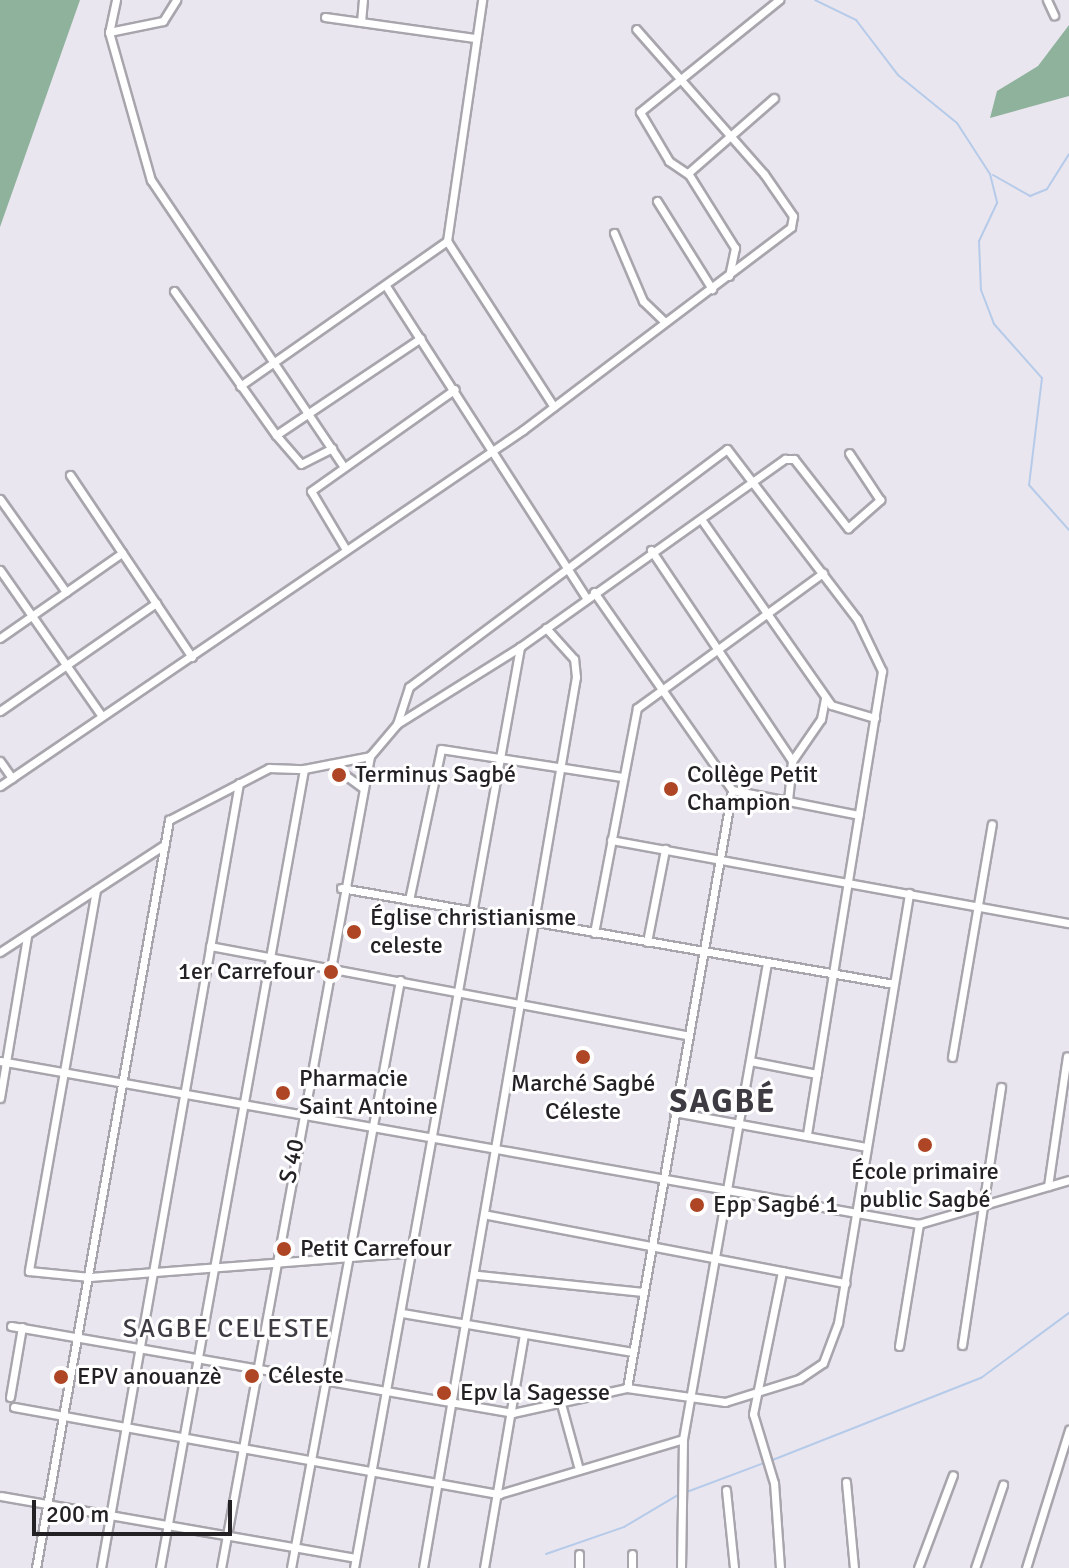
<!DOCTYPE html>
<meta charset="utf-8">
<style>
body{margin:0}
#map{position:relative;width:1069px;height:1568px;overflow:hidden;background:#eae6ef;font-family:Signika,sans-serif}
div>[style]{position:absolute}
.forest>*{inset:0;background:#8fb29d}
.stream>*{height:2px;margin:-1px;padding:0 1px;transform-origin:1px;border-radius:1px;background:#b5cbe9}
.roads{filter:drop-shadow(2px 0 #a9a5ad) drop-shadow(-2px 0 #a9a5ad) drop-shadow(0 2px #a9a5ad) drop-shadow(0 -2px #a9a5ad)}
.minor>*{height:7px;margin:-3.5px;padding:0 3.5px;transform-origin:3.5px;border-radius:3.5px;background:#fff}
.dots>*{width:22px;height:22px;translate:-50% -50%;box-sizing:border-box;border:4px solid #fff;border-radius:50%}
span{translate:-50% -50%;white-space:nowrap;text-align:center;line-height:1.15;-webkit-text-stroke:6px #fff;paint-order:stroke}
.poi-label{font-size:24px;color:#232124}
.left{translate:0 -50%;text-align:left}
.right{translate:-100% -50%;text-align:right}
.street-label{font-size:24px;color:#232124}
.neighbourhood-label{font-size:26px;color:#3e3b42;letter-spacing:2px}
.district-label{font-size:32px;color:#3e3b42;font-weight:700;letter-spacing:2px}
.scale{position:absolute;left:32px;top:1500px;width:200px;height:36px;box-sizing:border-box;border:4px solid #232124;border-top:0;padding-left:10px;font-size:24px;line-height:28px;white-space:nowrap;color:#232124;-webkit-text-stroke:6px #fff;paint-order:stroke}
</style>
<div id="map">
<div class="forest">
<div style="clip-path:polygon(0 0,80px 0,0 227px)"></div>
<div style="clip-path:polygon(1069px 25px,1069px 96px,990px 118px,997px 91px,1038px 66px)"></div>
</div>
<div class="stream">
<div style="left:815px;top:0;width:46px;rotate:26deg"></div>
<div style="left:856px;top:20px;width:69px;rotate:52.6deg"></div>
<div style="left:898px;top:75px;width:76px;rotate:39.1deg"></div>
<div style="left:957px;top:123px;width:61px;rotate:57.1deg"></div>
<div style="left:990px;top:174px;width:30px;rotate:76deg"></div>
<div style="left:997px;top:203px;width:42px;rotate:115.3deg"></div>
<div style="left:979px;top:241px;width:49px;rotate:87.7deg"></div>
<div style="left:981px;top:290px;width:36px;rotate:69deg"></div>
<div style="left:994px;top:324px;width:72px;rotate:48.4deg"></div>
<div style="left:1042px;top:378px;width:108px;rotate:96.9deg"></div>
<div style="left:1029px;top:485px;width:60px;rotate:48.4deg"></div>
<div style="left:993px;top:175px;width:43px;rotate:29.6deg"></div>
<div style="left:1030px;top:196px;width:18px;rotate:-22deg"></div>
<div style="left:1047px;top:189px;width:41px;rotate:-57.8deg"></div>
<div style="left:770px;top:1461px;width:227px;rotate:-21.5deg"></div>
<div style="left:981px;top:1378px;width:109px;rotate:-36.5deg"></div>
<div style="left:684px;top:1493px;width:85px;rotate:-20.6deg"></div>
<div style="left:546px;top:1554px;width:83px;rotate:-19.1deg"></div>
<div style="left:624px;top:1527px;width:63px;rotate:-30.7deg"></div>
</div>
<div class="roads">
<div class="minor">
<div style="left:116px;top:0;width:33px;rotate:102deg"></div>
<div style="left:109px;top:32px;width:154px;rotate:74.2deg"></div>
<div style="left:151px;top:180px;width:342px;rotate:56.1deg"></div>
<div style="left:1047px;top:0;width:17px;rotate:65deg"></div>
<div style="left:325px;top:17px;width:151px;rotate:8deg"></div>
<div style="left:361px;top:22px;width:22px;rotate:-85deg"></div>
<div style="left:109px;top:32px;width:55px;rotate:-11.5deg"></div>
<div style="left:163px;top:21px;width:25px;rotate:-58deg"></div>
<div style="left:688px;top:174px;width:23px;rotate:-146deg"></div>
<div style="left:669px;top:161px;width:57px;rotate:-120.6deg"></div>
<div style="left:640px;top:112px;width:179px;rotate:-38.9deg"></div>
<div style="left:657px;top:201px;width:104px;rotate:58deg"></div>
<div style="left:614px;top:233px;width:74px;rotate:66.9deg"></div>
<div style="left:643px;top:301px;width:30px;rotate:44deg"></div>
<div style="left:447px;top:241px;width:197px;rotate:57.2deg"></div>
<div style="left:729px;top:276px;width:29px;rotate:-78deg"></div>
<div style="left:735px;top:248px;width:89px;rotate:-122.1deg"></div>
<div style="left:688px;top:173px;width:114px;rotate:-41.1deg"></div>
<div style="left:386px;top:286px;width:371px;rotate:57.3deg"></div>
<div style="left:174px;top:291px;width:176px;rotate:54.7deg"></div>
<div style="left:276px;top:435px;width:174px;rotate:-33.8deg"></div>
<div style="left:240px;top:386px;width:253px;rotate:-35deg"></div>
<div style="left:447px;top:241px;width:244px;rotate:-81.7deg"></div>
<div style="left:276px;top:435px;width:38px;rotate:49deg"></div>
<div style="left:301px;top:464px;width:35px;rotate:-27deg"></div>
<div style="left:70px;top:475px;width:219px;rotate:56.2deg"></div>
<div style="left:0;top:499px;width:114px;rotate:54.6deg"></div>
<div style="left:701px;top:519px;width:227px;rotate:55deg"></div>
<div style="left:831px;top:705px;width:46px;rotate:16.5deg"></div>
<div style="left:345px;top:548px;width:66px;rotate:-120.8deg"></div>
<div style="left:311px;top:491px;width:176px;rotate:-35.3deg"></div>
<div style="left:651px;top:550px;width:254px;rotate:56.2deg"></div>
<div style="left:0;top:570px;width:177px;rotate:55.1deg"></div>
<div style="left:594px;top:592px;width:241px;rotate:55.1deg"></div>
<div style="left:732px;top:790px;width:129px;rotate:11.1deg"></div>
<div style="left:0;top:638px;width:149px;rotate:-34.9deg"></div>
<div style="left:0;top:711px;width:190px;rotate:-34.7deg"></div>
<div style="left:397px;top:724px;width:145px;rotate:-32deg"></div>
<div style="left:520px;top:647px;width:325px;rotate:-35.4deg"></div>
<div style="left:785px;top:459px;width:9px"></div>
<div style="left:794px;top:459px;width:88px;rotate:52deg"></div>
<div style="left:848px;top:528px;width:43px;rotate:-41.2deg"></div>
<div style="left:880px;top:500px;width:56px;rotate:-123.4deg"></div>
<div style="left:0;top:761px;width:21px;rotate:55deg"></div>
<div style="left:330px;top:764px;width:41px;rotate:36deg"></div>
<div style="left:0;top:786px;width:633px;rotate:-34.24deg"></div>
<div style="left:523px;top:430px;width:336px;rotate:-37.1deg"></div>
<div style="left:791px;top:227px;width:11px;rotate:-80deg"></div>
<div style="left:793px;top:216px;width:51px;rotate:-124.6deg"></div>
<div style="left:764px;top:174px;width:193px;rotate:-131.4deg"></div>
<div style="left:788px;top:801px;width:40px;rotate:-84.3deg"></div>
<div style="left:792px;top:761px;width:51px;rotate:-55.4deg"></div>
<div style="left:821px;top:719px;width:21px;rotate:-79deg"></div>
<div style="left:611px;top:840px;width:465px;rotate:10.3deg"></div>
<div style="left:341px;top:888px;width:561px;rotate:9.85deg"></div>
<div style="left:96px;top:890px;width:387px;rotate:100deg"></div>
<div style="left:29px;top:1271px;width:61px;rotate:5.6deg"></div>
<div style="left:90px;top:1277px;width:323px;rotate:-4.4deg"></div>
<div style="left:409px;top:900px;width:154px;rotate:-78deg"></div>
<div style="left:441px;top:749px;width:183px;rotate:8.8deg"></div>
<div style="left:594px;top:933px;width:229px;rotate:-79.2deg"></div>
<div style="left:637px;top:708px;width:230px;rotate:-36deg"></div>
<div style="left:647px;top:942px;width:95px;rotate:-79deg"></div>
<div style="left:210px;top:946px;width:485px;rotate:10.6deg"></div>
<div style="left:0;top:952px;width:196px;rotate:-33.1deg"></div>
<div style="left:952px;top:1057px;width:236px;rotate:-80.3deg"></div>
<div style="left:0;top:1061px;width:933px;rotate:10.06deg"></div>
<div style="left:919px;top:1224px;width:156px;rotate:-16.3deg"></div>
<div style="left:750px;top:1061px;width:68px;rotate:11deg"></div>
<div style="left:0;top:1098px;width:164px;rotate:-80.5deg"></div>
<div style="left:674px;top:1112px;width:195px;rotate:10.3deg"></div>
<div style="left:1048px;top:1186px;width:131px;rotate:-81.7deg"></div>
<div style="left:488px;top:1215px;width:364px;rotate:10.8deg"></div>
<div style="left:478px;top:1275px;width:166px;rotate:5.9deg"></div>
<div style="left:402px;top:1313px;width:234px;rotate:9.6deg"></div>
<div style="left:11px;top:1326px;width:509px;rotate:9.83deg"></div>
<div style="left:513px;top:1413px;width:117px;rotate:-12.4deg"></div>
<div style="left:627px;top:1388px;width:99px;rotate:8.1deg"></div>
<div style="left:725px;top:1402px;width:77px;rotate:-17.3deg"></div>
<div style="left:799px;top:1379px;width:29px;rotate:-34deg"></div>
<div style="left:823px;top:1363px;width:43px;rotate:-69.4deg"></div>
<div style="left:838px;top:1323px;width:436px;rotate:-80.6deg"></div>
<div style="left:962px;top:1345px;width:261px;rotate:-81.4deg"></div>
<div style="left:899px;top:1346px;width:124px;rotate:-80.7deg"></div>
<div style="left:627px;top:1388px;width:607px;rotate:-80.04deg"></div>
<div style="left:10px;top:1397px;width:71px;rotate:-80.3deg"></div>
<div style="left:560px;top:1400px;width:68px;rotate:74.7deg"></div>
<div style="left:14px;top:1407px;width:493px;rotate:10.2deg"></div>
<div style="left:499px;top:1494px;width:192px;rotate:-16.6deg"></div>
<div style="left:846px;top:1482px;width:86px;rotate:84.7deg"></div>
<div style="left:726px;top:1490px;width:78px;rotate:84.1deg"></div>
<div style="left:1px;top:1496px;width:359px;rotate:9.9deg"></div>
<div style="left:579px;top:1554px;width:14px;rotate:90deg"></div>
<div style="left:632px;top:1554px;width:14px;rotate:90deg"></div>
<div style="left:36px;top:1568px;width:760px;rotate:-79.92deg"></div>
<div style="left:169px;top:820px;width:113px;rotate:-27.5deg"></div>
<div style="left:269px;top:768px;width:35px;rotate:2deg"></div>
<div style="left:304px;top:769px;width:67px;rotate:-11.1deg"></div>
<div style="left:370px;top:756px;width:42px;rotate:-49.8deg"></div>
<div style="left:397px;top:724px;width:39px;rotate:-72deg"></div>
<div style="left:409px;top:687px;width:397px;rotate:-36.8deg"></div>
<div style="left:727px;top:449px;width:214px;rotate:52.6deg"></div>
<div style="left:857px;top:619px;width:58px;rotate:64.3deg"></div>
<div style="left:882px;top:671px;width:471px;rotate:99.2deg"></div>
<div style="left:101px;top:1568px;width:797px;rotate:-80.03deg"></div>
<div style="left:160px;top:1568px;width:812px;rotate:-79.78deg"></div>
<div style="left:221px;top:1568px;width:826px;rotate:-79.6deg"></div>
<div style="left:291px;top:1568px;width:598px;rotate:-79.5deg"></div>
<div style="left:354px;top:1568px;width:936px;rotate:-79.78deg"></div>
<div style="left:423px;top:1568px;width:904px;rotate:-80.26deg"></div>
<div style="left:576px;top:677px;width:18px;rotate:-96deg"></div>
<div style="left:574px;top:659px;width:42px;rotate:-132.1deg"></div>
<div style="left:484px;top:1568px;width:236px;rotate:-80.3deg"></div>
<div style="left:681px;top:1568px;width:129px;rotate:-89.1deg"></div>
<div style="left:683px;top:1439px;width:484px;rotate:-80deg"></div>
<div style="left:780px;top:1568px;width:85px;rotate:-94deg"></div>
<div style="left:774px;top:1483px;width:72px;rotate:-106.9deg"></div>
<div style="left:753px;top:1414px;width:146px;rotate:-78.5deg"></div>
<div style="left:918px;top:1568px;width:99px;rotate:-69.4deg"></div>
<div style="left:975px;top:1568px;width:88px;rotate:-71.4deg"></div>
<div style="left:1026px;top:1568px;width:145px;rotate:-72.7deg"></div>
</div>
</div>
<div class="dots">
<div style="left:339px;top:775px;background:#ae4625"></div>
<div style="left:671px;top:789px;background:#ae4625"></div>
<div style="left:354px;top:932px;background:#ae4625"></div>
<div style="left:331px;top:972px;background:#ae4625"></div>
<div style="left:583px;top:1057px;background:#ae4625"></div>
<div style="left:283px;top:1093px;background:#ae4625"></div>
<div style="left:925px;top:1145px;background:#ae4625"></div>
<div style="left:697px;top:1205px;background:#ae4625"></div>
<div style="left:284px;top:1249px;background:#ae4625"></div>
<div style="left:252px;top:1376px;background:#ae4625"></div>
<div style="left:61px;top:1377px;background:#ae4625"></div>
<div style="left:444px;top:1393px;background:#ae4625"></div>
</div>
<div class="poi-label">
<span class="left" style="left:355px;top:775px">Terminus Sagbé</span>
<span class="left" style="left:687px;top:789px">Collège Petit<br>Champion</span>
<span class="left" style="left:370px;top:932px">Église christianisme<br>celeste</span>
<span class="right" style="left:315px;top:972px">1er Carrefour</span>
<span class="left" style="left:299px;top:1093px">Pharmacie<br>Saint Antoine</span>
<span style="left:583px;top:1098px">Marché Sagbé<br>Céleste</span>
<span style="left:925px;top:1186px">École primaire<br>public Sagbé</span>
<span class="left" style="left:713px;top:1205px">Epp Sagbé 1</span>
<span class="left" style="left:300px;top:1249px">Petit Carrefour</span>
<span class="left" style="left:268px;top:1376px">Céleste</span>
<span class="left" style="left:77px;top:1377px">EPV anouanzè</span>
<span class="left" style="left:460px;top:1393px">Epv la Sagesse</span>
</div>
<div class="street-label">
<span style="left:292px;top:1161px;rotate:-78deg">S 40</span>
</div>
<div class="neighbourhood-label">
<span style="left:227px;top:1330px">SAGBE CELESTE</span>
</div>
<div class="district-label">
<span style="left:723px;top:1102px">SAGBÉ</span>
</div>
<div class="scale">200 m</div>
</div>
